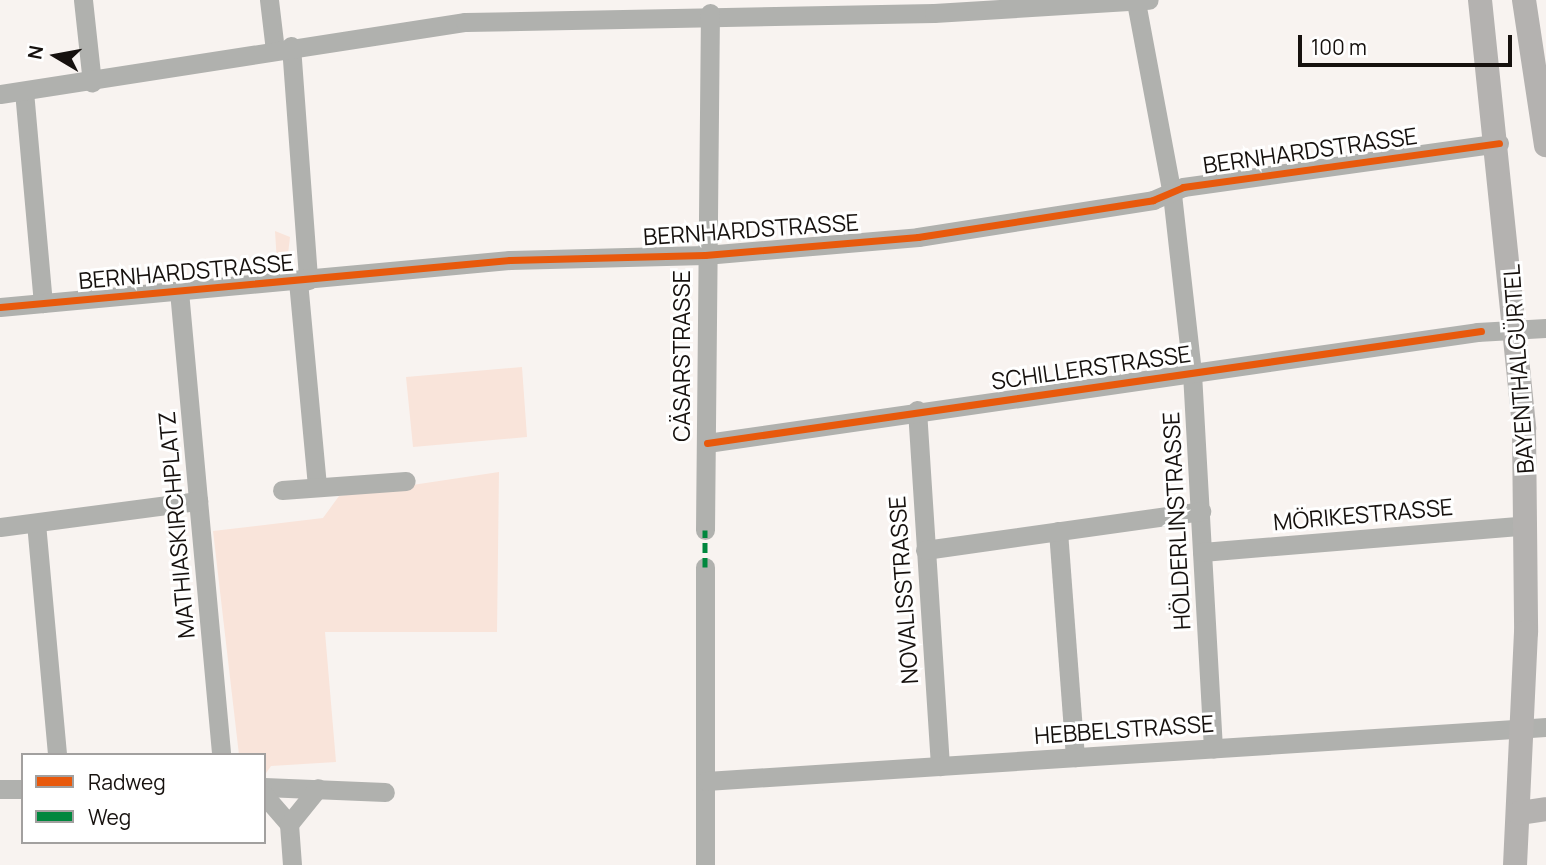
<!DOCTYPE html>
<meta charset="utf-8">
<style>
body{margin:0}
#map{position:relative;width:1546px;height:865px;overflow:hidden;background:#f8f3f0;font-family:Manrope,sans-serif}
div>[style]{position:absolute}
.green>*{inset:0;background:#f9e4da}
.minor>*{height:19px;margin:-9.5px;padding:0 9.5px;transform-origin:9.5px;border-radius:9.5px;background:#b0b1ae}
.major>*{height:24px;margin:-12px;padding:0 12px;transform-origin:12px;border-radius:12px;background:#b4b2b0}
.quiet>*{height:5px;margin-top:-2.5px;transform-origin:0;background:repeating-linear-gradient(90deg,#00873e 0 10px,transparent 0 15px)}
.cycleway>*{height:7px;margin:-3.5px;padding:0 3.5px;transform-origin:3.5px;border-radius:3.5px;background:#e8590c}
span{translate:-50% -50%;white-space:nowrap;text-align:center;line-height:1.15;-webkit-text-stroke:6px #fff;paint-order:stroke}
.street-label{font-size:23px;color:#16110e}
.legend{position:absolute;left:21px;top:753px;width:245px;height:91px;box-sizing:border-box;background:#fff;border:2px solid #a2a09f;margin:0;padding:9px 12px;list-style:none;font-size:21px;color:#16110e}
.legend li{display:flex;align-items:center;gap:14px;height:35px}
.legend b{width:35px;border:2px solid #a2a09f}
.north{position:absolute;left:21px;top:21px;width:70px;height:70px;-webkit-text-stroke:5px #fff;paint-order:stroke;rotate:280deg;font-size:19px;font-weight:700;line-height:28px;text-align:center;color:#16110e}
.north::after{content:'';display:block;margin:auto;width:24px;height:32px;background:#16110e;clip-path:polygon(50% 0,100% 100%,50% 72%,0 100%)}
.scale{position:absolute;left:1298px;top:35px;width:214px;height:32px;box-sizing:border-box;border:4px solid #16110e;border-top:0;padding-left:9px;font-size:21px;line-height:24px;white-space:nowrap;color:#16110e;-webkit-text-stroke:5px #fff;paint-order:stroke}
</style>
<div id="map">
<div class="green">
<div style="clip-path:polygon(275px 231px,290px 237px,287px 263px,277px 263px)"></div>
<div style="clip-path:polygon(522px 367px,527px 437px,413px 447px,406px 377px)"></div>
<div style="clip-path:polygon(499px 472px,497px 632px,325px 632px,336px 762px,271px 766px,264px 776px,264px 755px,239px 755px,213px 531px,323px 518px,339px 496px)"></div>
</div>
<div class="minor">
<div style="left:83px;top:0;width:83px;rotate:83.8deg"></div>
<div style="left:269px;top:0;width:50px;rotate:83.2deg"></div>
<div style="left:1136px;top:2px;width:195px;rotate:79.4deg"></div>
<div style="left:1172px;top:194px;width:180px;rotate:83.6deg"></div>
<div style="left:1192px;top:373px;width:376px;rotate:86.8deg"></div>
<div style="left:291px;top:46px;width:235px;rotate:85.8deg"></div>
<div style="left:24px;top:91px;width:213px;rotate:84.9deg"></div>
<div style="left:0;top:94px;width:471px;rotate:-8.8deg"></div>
<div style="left:465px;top:22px;width:469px;rotate:-1.1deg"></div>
<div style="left:934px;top:13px;width:215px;rotate:-3.5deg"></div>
<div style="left:298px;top:281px;width:207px;rotate:84.7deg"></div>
<div style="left:179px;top:291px;width:466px;rotate:84.8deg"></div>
<div style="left:0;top:307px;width:512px;rotate:-5.27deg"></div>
<div style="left:510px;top:260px;width:195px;rotate:-1.5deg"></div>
<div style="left:705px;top:255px;width:214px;rotate:-4.8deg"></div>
<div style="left:918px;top:237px;width:238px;rotate:-8.9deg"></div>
<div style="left:1153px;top:200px;width:33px;rotate:-23deg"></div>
<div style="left:1183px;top:187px;width:319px;rotate:-7.9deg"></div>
<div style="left:917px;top:410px;width:357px;rotate:86.3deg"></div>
<div style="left:707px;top:443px;width:778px;rotate:-8.2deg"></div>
<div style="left:1477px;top:332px;width:69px;rotate:-3.3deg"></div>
<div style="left:282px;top:490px;width:124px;rotate:-4.2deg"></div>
<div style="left:36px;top:523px;width:233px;rotate:84.8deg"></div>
<div style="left:0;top:527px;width:200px;rotate:-7.5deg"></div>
<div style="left:705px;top:530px;width:517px;rotate:-89.45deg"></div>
<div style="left:1058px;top:531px;width:227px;rotate:85.7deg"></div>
<div style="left:925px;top:550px;width:279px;rotate:-8deg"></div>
<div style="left:1202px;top:552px;width:326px;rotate:-4.7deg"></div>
<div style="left:705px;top:567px;width:298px;rotate:90deg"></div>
<div style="left:706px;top:781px;width:842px;rotate:-3.68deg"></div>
<div style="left:264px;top:787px;width:121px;rotate:2.4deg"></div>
<div style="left:0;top:789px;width:23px"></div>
<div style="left:264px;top:795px;width:38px;rotate:49deg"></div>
<div style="left:289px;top:824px;width:41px;rotate:85.8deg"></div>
<div style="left:289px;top:824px;width:46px;rotate:-51.1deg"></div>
</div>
<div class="major">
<div style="left:1480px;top:0;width:431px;rotate:84.1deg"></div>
<div style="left:1524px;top:429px;width:203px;rotate:89.4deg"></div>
<div style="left:1526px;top:632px;width:233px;rotate:92.7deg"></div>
<div style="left:1524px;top:0;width:147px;rotate:81.4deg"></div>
<div style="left:1519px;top:813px;width:27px;rotate:-8deg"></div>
</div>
<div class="quiet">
<div style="left:705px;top:567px;width:37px;rotate:-90deg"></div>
</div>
<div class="cycleway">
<div style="left:0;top:307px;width:512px;rotate:-5.27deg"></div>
<div style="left:510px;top:260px;width:195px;rotate:-1.5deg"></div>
<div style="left:705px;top:255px;width:214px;rotate:-4.8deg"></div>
<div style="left:918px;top:237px;width:238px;rotate:-8.9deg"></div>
<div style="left:1153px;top:200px;width:33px;rotate:-23deg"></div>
<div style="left:1183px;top:187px;width:319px;rotate:-7.9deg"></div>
<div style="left:707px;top:443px;width:782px;rotate:-8.23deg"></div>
</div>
<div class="street-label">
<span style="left:1310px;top:150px;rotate:-8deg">BERNHARDSTRASSE</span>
<span style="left:751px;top:229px;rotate:-4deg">BERNHARDSTRASSE</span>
<span style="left:186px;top:271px;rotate:-5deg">BERNHARDSTRASSE</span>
<span style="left:681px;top:356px;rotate:-90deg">CÄSARSTRASSE</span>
<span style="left:1091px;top:367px;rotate:-8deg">SCHILLERSTRASSE</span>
<span style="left:1518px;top:369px;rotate:-94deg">BAYENTHALGÜRTEL</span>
<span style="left:1363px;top:514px;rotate:-5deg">MÖRIKESTRASSE</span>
<span style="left:1176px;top:521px;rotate:-93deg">HÖLDERLINSTRASSE</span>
<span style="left:176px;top:525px;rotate:-95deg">MATHIASKIRCHPLATZ</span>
<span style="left:903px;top:590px;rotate:-94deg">NOVALISSTRASSE</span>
<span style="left:1124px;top:729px;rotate:-4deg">HEBBELSTRASSE</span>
</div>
<ul class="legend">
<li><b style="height:9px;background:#e8590c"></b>Radweg</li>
<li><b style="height:9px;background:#00873e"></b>Weg</li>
</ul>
<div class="north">N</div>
<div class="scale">100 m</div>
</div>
